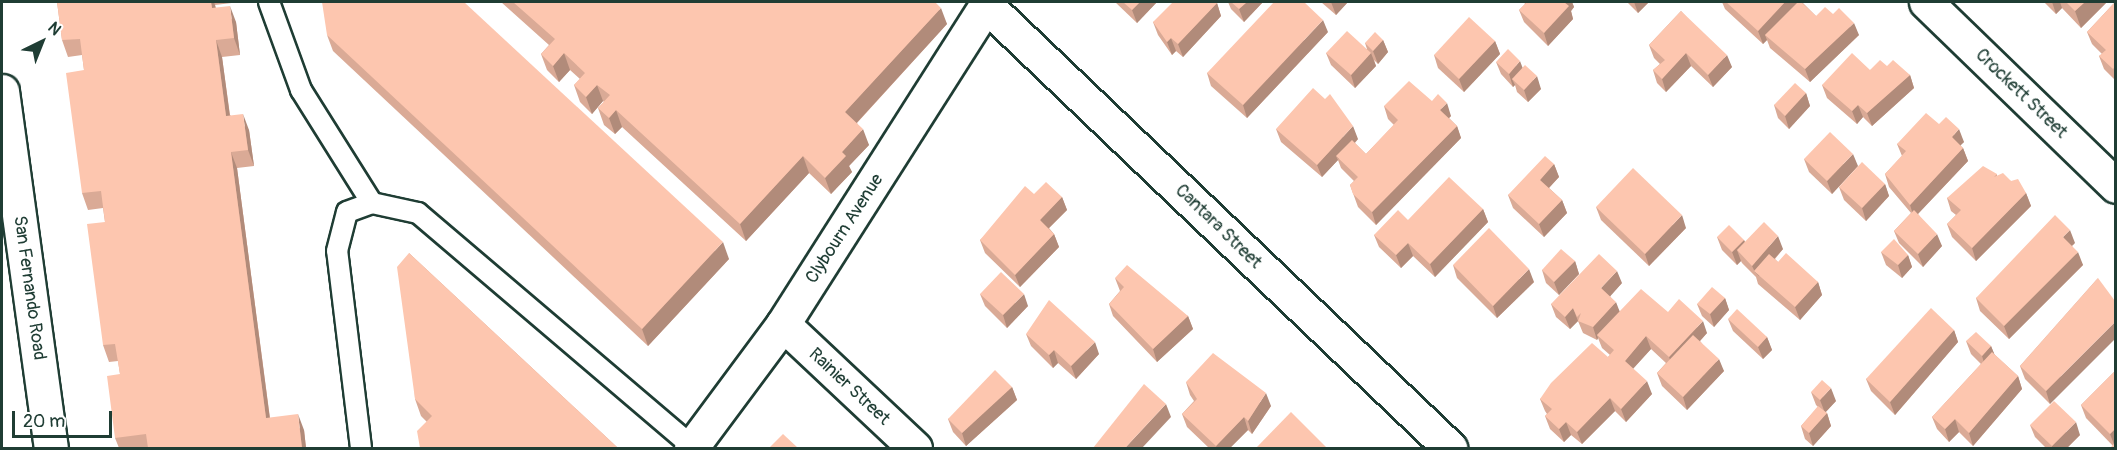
<!DOCTYPE html>
<style>
body{margin:0}
#map{position:relative;width:2117px;height:450px;overflow:hidden;background:#fff;font-family:Pangolin,sans-serif}
div>[style]{position:absolute}
.roads{filter:drop-shadow(2px 0 #1f3d34) drop-shadow(-2px 0 #1f3d34) drop-shadow(0 2px #1f3d34) drop-shadow(0 -2px #1f3d34)}
.service>*{height:20px;margin:-10px;padding:0 10px;transform-origin:10px;border-radius:10px;background:#fff}
.minor>*{height:33px;margin:-16.5px;padding:0 16.5px;transform-origin:16.5px;border-radius:16.5px;background:#fff}
.wall>*{inset:0;background:#daaa96}
.shaded-wall>*{inset:0;background:#b18b7a}
.building>*{inset:0;background:#fdc6af}
span{translate:-50% -50%;white-space:nowrap;text-align:center;line-height:1.15;-webkit-text-stroke:4.5px #fff;paint-order:stroke}
.street-label{font-size:18px;color:#1f3d34}
.frame{position:absolute;inset:0;border:3px solid #1f3d34;pointer-events:none}
.north{position:absolute;left:12px;top:12px;width:60px;height:60px;-webkit-text-stroke:4px #fff;paint-order:stroke;rotate:43deg;font-size:16px;font-weight:700;line-height:24px;text-align:center;color:#1f3d34}
.north::after{content:'';display:block;margin:auto;width:21px;height:27px;background:#1f3d34;clip-path:polygon(50% 0,100% 100%,50% 72%,0 100%)}
.scale{position:absolute;left:12px;top:411px;width:100px;height:27px;box-sizing:border-box;border:3px solid #1f3d34;border-top:0;padding-left:8px;font-size:18px;line-height:21px;white-space:nowrap;color:#1f3d34;-webkit-text-stroke:4px #fff;paint-order:stroke}
</style>
<div id="map">
<div class="roads">
<div class="service">
<div style="left:269px;top:2px;width:94px;rotate:70deg"></div>
<div style="left:301px;top:90px;width:133px;rotate:57.9deg"></div>
<div style="left:361px;top:448px;width:198px;rotate:-96.9deg"></div>
<div style="left:337px;top:251px;width:40px;rotate:-75.6deg"></div>
<div style="left:347px;top:212px;width:27px;rotate:-20deg"></div>
<div style="left:372px;top:203px;width:47px;rotate:12.3deg"></div>
<div style="left:418px;top:213px;width:360px;rotate:40.4deg"></div>
</div>
<div class="minor">
<div style="left:1926px;top:2px;width:264px;rotate:44.1deg"></div>
<div style="left:986px;top:5px;width:642px;rotate:43.67deg"></div>
<div style="left:2px;top:91px;width:360px;rotate:82.2deg"></div>
<div style="left:783px;top:324px;width:181px;rotate:43.2deg"></div>
<div style="left:691px;top:448px;width:154px;rotate:-53.4deg"></div>
<div style="left:783px;top:324px;width:382px;rotate:-57.5deg"></div>
</div>
</div>
<div class="wall">
<div style="clip-path:polygon(57px 2px,240px 2px,215px 5px,216px 8px,236px 22px,240px 55px,222px 57px,230px 115px,249px 130px,254px 166px,237px 168px,270px 418px,304px 430px,306px 448px,119px 448px,115px 438px,120px 374px,118px 361px,109px 362px,103px 345px,105px 222px,103px 208px,88px 210px,82px 193px,84px 70px,82px 55px,68px 57px,62px 40px)"></div>
<div style="clip-path:polygon(501px 2px,935px 2px,947px 24px,857px 123px,869px 145px,849px 166px,852px 172px,831px 194px,809px 173px,746px 241px,622px 127px,615px 134px,604px 125px,598px 108px,604px 102px,603px 101px,592px 114px,580px 102px,574px 85px,580px 79px,570px 70px,559px 82px,547px 70px,541px 54px,549px 45px)"></div>
<div style="clip-path:polygon(1115px 2px,1157px 2px,1137px 23px)"></div>
<div style="clip-path:polygon(1228px 2px,1263px 2px,1244px 22px,1231px 9px)"></div>
<div style="clip-path:polygon(1321px 2px,1348px 2px,1336px 15px)"></div>
<div style="clip-path:polygon(1524px 2px,1572px 2px,1574px 7px,1571px 11px,1573px 19px,1548px 46px,1524px 22px,1519px 10px,1525px 4px)"></div>
<div style="clip-path:polygon(1627px 2px,1649px 2px,1638px 13px)"></div>
<div style="clip-path:polygon(1722px 2px,1802px 2px,1816px 16px,1833px 14px,1859px 35px,1810px 82px,1770px 48px,1767px 40px,1763px 44px,1725px 9px)"></div>
<div style="clip-path:polygon(2044px 2px,2107px 2px,2081px 28px,2062px 8px,2056px 14px)"></div>
<div style="clip-path:polygon(2115px 2px,2115px 80px,2104px 69px,2099px 56px,2102px 54px,2092px 44px,2087px 32px)"></div>
<div style="clip-path:polygon(1217px 3px,1221px 16px,1183px 57px,1176px 51px,1172px 55px,1158px 35px,1153px 22px)"></div>
<div style="clip-path:polygon(1681px 11px,1732px 67px,1713px 87px,1691px 66px,1666px 92px,1657px 83px,1653px 70px,1660px 64px,1654px 58px,1649px 45px)"></div>
<div style="clip-path:polygon(1328px 32px,1247px 118px,1211px 86px,1207px 73px)"></div>
<div style="clip-path:polygon(327px 35px,729px 259px,648px 346px,333px 51px)"></div>
<div style="clip-path:polygon(1383px 40px,1388px 52px,1378px 64px,1374px 60px,1376px 66px,1355px 88px,1331px 65px,1326px 53px,1367px 49px,1365px 43px)"></div>
<div style="clip-path:polygon(1495px 41px,1500px 54px,1464px 92px,1438px 68px,1434px 55px)"></div>
<div style="clip-path:polygon(1496px 62px,1523px 68px,1541px 89px,1528px 102px,1517px 92px,1515px 85px,1513px 87px,1501px 74px)"></div>
<div style="clip-path:polygon(1887px 66px,1910px 75px,1914px 88px,1872px 126px,1863px 117px,1857px 124px,1827px 98px,1822px 85px,1870px 70px)"></div>
<div style="clip-path:polygon(1806px 93px,1810px 106px,1789px 129px,1778px 118px,1774px 105px)"></div>
<div style="clip-path:polygon(1432px 101px,1451px 116px,1449px 118px,1457px 126px,1461px 138px,1376px 225px,1358px 207px,1350px 185px,1354px 181px,1341px 168px,1338px 160px,1322px 177px,1281px 142px,1276px 129px,1358px 139px,1355px 143px,1366px 154px,1394px 125px,1388px 119px,1384px 106px)"></div>
<div style="clip-path:polygon(1939px 124px,1964px 142px,1960px 145px,1963px 148px,1968px 161px,1918px 214px,1942px 246px,1923px 267px,1899px 243px,1894px 231px,1911px 213px,1889px 187px,1885px 174px,1902px 156px,1897px 144px)"></div>
<div style="clip-path:polygon(1804px 159px,1858px 166px,1832px 194px,1809px 172px)"></div>
<div style="clip-path:polygon(1554px 164px,1559px 177px,1549px 188px,1562px 200px,1567px 213px,1544px 237px,1513px 208px,1508px 195px)"></div>
<div style="clip-path:polygon(1997px 174px,1997px 176px,2011px 181px,2026px 193px,2031px 206px,1976px 261px,1952px 237px,1947px 224px,1956px 215px,1951px 211px,1947px 198px)"></div>
<div style="clip-path:polygon(1885px 184px,1889px 196px,1866px 221px,1844px 200px,1839px 187px)"></div>
<div style="clip-path:polygon(1034px 194px,1062px 197px,1067px 210px,1049px 228px,1054px 234px,1059px 247px,1020px 287px,985px 253px,980px 240px)"></div>
<div style="clip-path:polygon(1596px 207px,1686px 228px,1649px 266px,1601px 220px)"></div>
<div style="clip-path:polygon(1483px 209px,1488px 222px,1435px 277px,1413px 256px,1401px 268px,1379px 247px,1374px 235px,1408px 220px)"></div>
<div style="clip-path:polygon(1717px 237px,1744px 240px,1745px 242px,1783px 249px,1775px 259px,1778px 262px,1818px 282px,1822px 295px,1800px 320px,1758px 284px,1756px 277px,1742px 263px,1741px 261px,1737px 265px,1722px 250px)"></div>
<div style="clip-path:polygon(2075px 243px,2072px 246px,2083px 265px,2009px 339px,1980px 311px,1976px 298px)"></div>
<div style="clip-path:polygon(1881px 252px,1908px 255px,1912px 267px,1902px 278px,1886px 265px)"></div>
<div style="clip-path:polygon(409px 253px,618px 448px,420px 448px,427px 422px,421px 416px,415px 399px)"></div>
<div style="clip-path:polygon(1575px 261px,1579px 274px,1559px 295px,1546px 283px,1542px 270px)"></div>
<div style="clip-path:polygon(1453px 265px,1534px 282px,1497px 318px,1457px 278px)"></div>
<div style="clip-path:polygon(1115px 278px,1188px 316px,1193px 329px,1157px 362px,1113px 316px,1109px 304px,1120px 291px)"></div>
<div style="clip-path:polygon(2098px 278px,2050px 404px,2025px 379px,2020px 366px)"></div>
<div style="clip-path:polygon(1622px 283px,1610px 296px,1620px 312px,1668px 312px,1707px 333px,1700px 341px,1724px 371px,1687px 410px,1662px 386px,1657px 373px,1666px 363px,1651px 349px,1633px 369px,1652px 394px,1626px 422px,1615px 411px,1582px 444px,1571px 435px,1564px 442px,1550px 429px,1545px 416px,1547px 414px,1545px 411px,1540px 399px,1608px 357px,1610px 355px,1602px 348px,1598px 338px,1597px 340px,1583px 333px,1578px 321px,1570px 329px,1556px 317px,1551px 304px)"></div>
<div style="clip-path:polygon(980px 294px,1028px 306px,1007px 328px,985px 306px)"></div>
<div style="clip-path:polygon(1725px 298px,1729px 310px,1714px 327px,1702px 316px,1697px 304px)"></div>
<div style="clip-path:polygon(1728px 319px,1767px 337px,1772px 350px,1763px 359px,1733px 331px)"></div>
<div style="clip-path:polygon(1954px 330px,1958px 342px,1895px 415px,1871px 391px,1866px 379px)"></div>
<div style="clip-path:polygon(1026px 334px,1099px 354px,1076px 379px,1058px 363px,1053px 368px,1031px 346px)"></div>
<div style="clip-path:polygon(1966px 341px,1991px 346px,1994px 354px,2018px 376px,2022px 389px,1973px 446px,1959px 432px,1949px 442px,1937px 429px,1932px 417px,1981px 364px,1971px 354px)"></div>
<div style="clip-path:polygon(2115px 371px,2115px 448px,2086px 418px,2081px 405px)"></div>
<div style="clip-path:polygon(1186px 382px,1271px 406px,1252px 434px,1248px 430px,1230px 448px,1209px 448px,1187px 427px,1182px 414px,1194px 401px,1190px 395px)"></div>
<div style="clip-path:polygon(1012px 387px,1017px 400px,966px 446px,953px 432px,948px 419px)"></div>
<div style="clip-path:polygon(1811px 392px,1836px 401px,1825px 412px,1827px 413px,1831px 426px,1813px 446px,1805px 439px,1801px 426px,1818px 407px,1816px 405px)"></div>
<div style="clip-path:polygon(2030px 425px,2080px 435px,2067px 448px,2046px 448px,2035px 437px)"></div>
</div>
<div class="shaded-wall">
<div style="clip-path:polygon(211px 2px,214px 2px,215px 5px,218px 24px,212px 8px)"></div>
<div style="clip-path:polygon(1140px 2px,1157px 2px,1137px 23px,1132px 10px)"></div>
<div style="clip-path:polygon(1247px 2px,1263px 2px,1244px 22px,1239px 9px)"></div>
<div style="clip-path:polygon(1331px 2px,1348px 2px,1336px 15px)"></div>
<div style="clip-path:polygon(1564px 2px,1572px 2px,1574px 7px,1571px 11px,1573px 19px,1548px 46px,1544px 33px)"></div>
<div style="clip-path:polygon(1634px 2px,1649px 2px,1638px 13px)"></div>
<div style="clip-path:polygon(1785px 2px,1802px 2px,1765px 35px,1767px 40px,1763px 44px,1758px 31px)"></div>
<div style="clip-path:polygon(2052px 2px,2060px 2px,2062px 8px,2056px 14px)"></div>
<div style="clip-path:polygon(2085px 2px,2107px 2px,2081px 28px,2075px 11px)"></div>
<div style="clip-path:polygon(1217px 3px,1221px 16px,1183px 57px,1178px 44px)"></div>
<div style="clip-path:polygon(230px 6px,236px 22px,240px 55px,234px 38px)"></div>
<div style="clip-path:polygon(941px 8px,947px 24px,851px 129px,845px 112px)"></div>
<div style="clip-path:polygon(1323px 20px,1328px 32px,1247px 118px,1243px 105px)"></div>
<div style="clip-path:polygon(1854px 23px,1859px 35px,1810px 82px,1805px 69px)"></div>
<div style="clip-path:polygon(1171px 38px,1176px 51px,1172px 55px,1167px 42px)"></div>
<div style="clip-path:polygon(216px 40px,222px 57px,232px 132px,226px 116px)"></div>
<div style="clip-path:polygon(1383px 40px,1388px 52px,1378px 64px,1373px 51px)"></div>
<div style="clip-path:polygon(1495px 41px,1500px 54px,1464px 92px,1459px 79px)"></div>
<div style="clip-path:polygon(564px 53px,570px 70px,559px 82px,553px 66px)"></div>
<div style="clip-path:polygon(1371px 53px,1376px 66px,1355px 88px,1351px 75px)"></div>
<div style="clip-path:polygon(1686px 53px,1691px 66px,1666px 92px,1662px 79px)"></div>
<div style="clip-path:polygon(1727px 55px,1732px 67px,1713px 87px,1708px 75px)"></div>
<div style="clip-path:polygon(1520px 61px,1525px 74px,1512px 79px,1515px 85px,1513px 87px,1509px 74px)"></div>
<div style="clip-path:polygon(1910px 75px,1914px 88px,1872px 126px,1867px 113px)"></div>
<div style="clip-path:polygon(1537px 76px,1541px 89px,1528px 102px,1524px 90px)"></div>
<div style="clip-path:polygon(597px 85px,603px 101px,592px 114px,586px 97px)"></div>
<div style="clip-path:polygon(1806px 93px,1810px 106px,1789px 129px,1785px 116px)"></div>
<div style="clip-path:polygon(1447px 103px,1451px 116px,1445px 122px,1440px 110px)"></div>
<div style="clip-path:polygon(1858px 105px,1863px 117px,1857px 124px,1852px 111px)"></div>
<div style="clip-path:polygon(616px 110px,622px 127px,615px 134px,609px 118px)"></div>
<div style="clip-path:polygon(243px 114px,249px 130px,254px 166px,248px 150px)"></div>
<div style="clip-path:polygon(1353px 126px,1358px 139px,1339px 159px,1336px 156px,1338px 160px,1322px 177px,1317px 165px)"></div>
<div style="clip-path:polygon(1457px 126px,1461px 138px,1376px 225px,1372px 212px)"></div>
<div style="clip-path:polygon(863px 129px,869px 145px,849px 166px,852px 172px,831px 194px,825px 178px,842px 152px)"></div>
<div style="clip-path:polygon(1959px 129px,1964px 142px,1956px 150px,1952px 137px)"></div>
<div style="clip-path:polygon(1963px 148px,1968px 161px,1914px 218px,1910px 205px)"></div>
<div style="clip-path:polygon(231px 152px,237px 168px,272px 435px,266px 418px)"></div>
<div style="clip-path:polygon(1853px 154px,1858px 166px,1832px 194px,1827px 181px)"></div>
<div style="clip-path:polygon(803px 156px,809px 173px,746px 241px,740px 224px)"></div>
<div style="clip-path:polygon(1554px 164px,1559px 177px,1545px 192px,1540px 180px)"></div>
<div style="clip-path:polygon(1885px 184px,1889px 196px,1866px 221px,1862px 208px)"></div>
<div style="clip-path:polygon(2026px 193px,2031px 206px,1976px 261px,1972px 248px)"></div>
<div style="clip-path:polygon(1062px 197px,1067px 210px,1045px 232px,1040px 220px)"></div>
<div style="clip-path:polygon(1562px 200px,1567px 213px,1544px 237px,1539px 224px)"></div>
<div style="clip-path:polygon(1483px 209px,1488px 222px,1435px 277px,1430px 264px)"></div>
<div style="clip-path:polygon(1682px 215px,1686px 228px,1649px 266px,1645px 254px)"></div>
<div style="clip-path:polygon(2070px 230px,2075px 243px,2067px 250px,2063px 237px)"></div>
<div style="clip-path:polygon(1054px 234px,1059px 247px,1020px 287px,1015px 275px)"></div>
<div style="clip-path:polygon(1937px 234px,1942px 246px,1923px 267px,1918px 254px)"></div>
<div style="clip-path:polygon(1778px 236px,1783px 249px,1759px 276px,1755px 272px,1752px 266px)"></div>
<div style="clip-path:polygon(1744px 240px,1749px 252px,1737px 250px,1741px 261px,1737px 265px,1732px 252px)"></div>
<div style="clip-path:polygon(723px 242px,729px 259px,648px 346px,642px 329px)"></div>
<div style="clip-path:polygon(1408px 243px,1413px 256px,1401px 268px,1396px 255px)"></div>
<div style="clip-path:polygon(2078px 252px,2083px 265px,2009px 339px,2004px 326px)"></div>
<div style="clip-path:polygon(1908px 255px,1912px 267px,1902px 278px,1898px 265px)"></div>
<div style="clip-path:polygon(1575px 261px,1579px 274px,1559px 295px,1554px 282px)"></div>
<div style="clip-path:polygon(1529px 269px,1534px 282px,1497px 318px,1493px 306px)"></div>
<div style="clip-path:polygon(1617px 271px,1622px 283px,1606px 301px,1601px 288px)"></div>
<div style="clip-path:polygon(1818px 282px,1822px 295px,1800px 320px,1795px 307px)"></div>
<div style="clip-path:polygon(1024px 294px,1028px 306px,1007px 328px,1003px 315px)"></div>
<div style="clip-path:polygon(1725px 298px,1729px 310px,1714px 327px,1710px 314px)"></div>
<div style="clip-path:polygon(1616px 302px,1621px 315px,1597px 335px,1598px 338px,1597px 340px,1593px 327px)"></div>
<div style="clip-path:polygon(1573px 308px,1578px 321px,1570px 329px,1565px 317px)"></div>
<div style="clip-path:polygon(1188px 316px,1193px 329px,1157px 362px,1153px 349px)"></div>
<div style="clip-path:polygon(1703px 321px,1707px 333px,1674px 370px,1669px 357px)"></div>
<div style="clip-path:polygon(2115px 322px,2115px 339px,2050px 404px,2046px 391px)"></div>
<div style="clip-path:polygon(1954px 330px,1958px 342px,1895px 415px,1890px 402px)"></div>
<div style="clip-path:polygon(1646px 336px,1651px 349px,1629px 373px,1625px 361px)"></div>
<div style="clip-path:polygon(1767px 337px,1772px 350px,1763px 359px,1758px 347px)"></div>
<div style="clip-path:polygon(1095px 342px,1099px 354px,1076px 379px,1071px 366px)"></div>
<div style="clip-path:polygon(1991px 346px,1996px 358px,1986px 369px,1982px 356px)"></div>
<div style="clip-path:polygon(1054px 350px,1058px 363px,1053px 368px,1049px 355px)"></div>
<div style="clip-path:polygon(1719px 359px,1724px 371px,1687px 410px,1683px 397px)"></div>
<div style="clip-path:polygon(2018px 376px,2022px 389px,1973px 446px,1969px 433px)"></div>
<div style="clip-path:polygon(1647px 381px,1652px 394px,1626px 422px,1621px 409px)"></div>
<div style="clip-path:polygon(1012px 387px,1017px 400px,966px 446px,962px 433px)"></div>
<div style="clip-path:polygon(1831px 388px,1836px 401px,1825px 413px,1820px 400px)"></div>
<div style="clip-path:polygon(1266px 393px,1271px 406px,1252px 434px,1248px 421px)"></div>
<div style="clip-path:polygon(1610px 398px,1615px 411px,1582px 444px,1577px 432px)"></div>
<div style="clip-path:polygon(1166px 404px,1171px 417px,1142px 448px,1125px 448px)"></div>
<div style="clip-path:polygon(1827px 413px,1831px 426px,1813px 446px,1809px 433px)"></div>
<div style="clip-path:polygon(298px 414px,304px 430px,306px 448px,302px 448px)"></div>
<div style="clip-path:polygon(1244px 417px,1248px 430px,1230px 448px,1217px 448px,1216px 446px)"></div>
<div style="clip-path:polygon(1955px 419px,1959px 432px,1949px 442px,1945px 429px)"></div>
<div style="clip-path:polygon(1566px 422px,1571px 435px,1564px 442px,1559px 429px)"></div>
<div style="clip-path:polygon(2076px 422px,2080px 435px,2067px 448px,2052px 448px,2052px 446px)"></div>
<div style="clip-path:polygon(2115px 429px,2115px 447px,2110px 434px)"></div>
</div>
<div class="building">
<div style="clip-path:polygon(57px 2px,211px 2px,212px 8px,230px 6px,234px 38px,216px 40px,226px 116px,243px 114px,248px 150px,231px 152px,266px 418px,298px 414px,302px 448px,148px 448px,146px 434px,115px 438px,107px 376px,120px 374px,115px 344px,103px 345px,87px 224px,105px 222px,101px 191px,82px 193px,66px 73px,84px 70px,80px 39px,62px 40px)"></div>
<div style="clip-path:polygon(322px 2px,464px 2px,723px 242px,642px 329px,327px 35px)"></div>
<div style="clip-path:polygon(513px 2px,935px 2px,941px 8px,845px 112px,863px 129px,842px 152px,846px 156px,825px 178px,803px 156px,740px 224px,616px 110px,609px 118px,598px 108px,610px 95px,597px 85px,586px 97px,574px 85px,585px 73px,564px 53px,553px 66px,541px 54px,555px 39px)"></div>
<div style="clip-path:polygon(1123px 2px,1140px 2px,1132px 10px)"></div>
<div style="clip-path:polygon(1173px 2px,1215px 2px,1217px 3px,1178px 44px,1171px 38px,1167px 42px,1153px 22px)"></div>
<div style="clip-path:polygon(1231px 2px,1247px 2px,1239px 9px)"></div>
<div style="clip-path:polygon(1274px 2px,1304px 2px,1323px 20px,1243px 105px,1207px 73px)"></div>
<div style="clip-path:polygon(1527px 2px,1564px 2px,1569px 6px,1544px 33px,1519px 10px)"></div>
<div style="clip-path:polygon(1726px 2px,1785px 2px,1758px 31px)"></div>
<div style="clip-path:polygon(1798px 2px,1801px 2px,1816px 16px,1825px 7px,1833px 14px,1839px 8px,1854px 23px,1805px 69px,1765px 35px)"></div>
<div style="clip-path:polygon(2066px 2px,2085px 2px,2075px 11px)"></div>
<div style="clip-path:polygon(2115px 2px,2115px 67px,2113px 69px,2099px 56px,2106px 50px,2087px 32px)"></div>
<div style="clip-path:polygon(1681px 11px,1727px 55px,1708px 75px,1686px 53px,1662px 79px,1653px 70px,1665px 60px,1649px 45px)"></div>
<div style="clip-path:polygon(1469px 17px,1495px 41px,1459px 79px,1434px 55px)"></div>
<div style="clip-path:polygon(1347px 31px,1371px 53px,1351px 75px,1326px 53px)"></div>
<div style="clip-path:polygon(1375px 32px,1383px 40px,1373px 51px,1365px 43px)"></div>
<div style="clip-path:polygon(1508px 49px,1520px 61px,1509px 74px,1496px 62px)"></div>
<div style="clip-path:polygon(1852px 53px,1870px 70px,1880px 60px,1887px 66px,1893px 60px,1910px 75px,1867px 113px,1858px 105px,1852px 111px,1822px 85px)"></div>
<div style="clip-path:polygon(1525px 65px,1537px 76px,1524px 90px,1512px 79px)"></div>
<div style="clip-path:polygon(1409px 81px,1432px 101px,1438px 94px,1447px 103px,1440px 110px,1457px 126px,1372px 212px,1353px 194px,1350px 185px,1358px 177px,1336px 156px,1352px 140px,1366px 154px,1398px 120px,1384px 106px)"></div>
<div style="clip-path:polygon(1795px 83px,1806px 93px,1785px 116px,1774px 105px)"></div>
<div style="clip-path:polygon(1313px 88px,1325px 99px,1330px 94px,1353px 126px,1317px 165px,1276px 129px)"></div>
<div style="clip-path:polygon(1926px 113px,1939px 124px,1946px 117px,1959px 129px,1952px 137px,1963px 148px,1910px 205px,1885px 174px,1906px 151px,1897px 144px)"></div>
<div style="clip-path:polygon(1830px 132px,1853px 154px,1827px 181px,1804px 159px)"></div>
<div style="clip-path:polygon(1545px 156px,1554px 164px,1540px 180px,1562px 200px,1539px 224px,1508px 195px)"></div>
<div style="clip-path:polygon(1862px 162px,1885px 184px,1862px 208px,1839px 187px)"></div>
<div style="clip-path:polygon(1983px 166px,1997px 174px,1994px 177px,2003px 173px,2011px 181px,2018px 179px,2026px 193px,1972px 248px,1947px 224px,1961px 210px,1947px 198px)"></div>
<div style="clip-path:polygon(1633px 168px,1682px 215px,1645px 254px,1596px 207px)"></div>
<div style="clip-path:polygon(1449px 177px,1483px 209px,1430px 264px,1408px 243px,1396px 255px,1374px 235px,1398px 210px,1408px 220px)"></div>
<div style="clip-path:polygon(1046px 182px,1062px 197px,1040px 220px,1054px 234px,1015px 275px,980px 240px,1025px 186px,1034px 194px)"></div>
<div style="clip-path:polygon(1914px 210px,1937px 234px,1918px 254px,1894px 231px)"></div>
<div style="clip-path:polygon(2055px 215px,2070px 230px,2063px 237px,2078px 252px,2004px 326px,1976px 298px)"></div>
<div style="clip-path:polygon(1764px 222px,1778px 236px,1752px 266px,1737px 250px)"></div>
<div style="clip-path:polygon(1729px 225px,1744px 240px,1732px 252px,1717px 237px)"></div>
<div style="clip-path:polygon(1489px 228px,1529px 269px,1493px 306px,1453px 265px)"></div>
<div style="clip-path:polygon(1894px 239px,1908px 255px,1898px 265px,1881px 252px)"></div>
<div style="clip-path:polygon(1561px 249px,1575px 261px,1554px 282px,1542px 270px)"></div>
<div style="clip-path:polygon(409px 253px,618px 448px,420px 448px,417px 431px,432px 416px,415px 399px,397px 267px)"></div>
<div style="clip-path:polygon(1786px 253px,1818px 282px,1795px 307px,1754px 271px,1769px 254px,1778px 262px)"></div>
<div style="clip-path:polygon(1599px 254px,1617px 271px,1601px 288px,1616px 302px,1593px 327px,1578px 321px,1581px 313px,1577px 317px,1573px 308px,1565px 317px,1551px 304px)"></div>
<div style="clip-path:polygon(1127px 265px,1188px 316px,1153px 349px,1109px 304px,1124px 287px,1115px 278px)"></div>
<div style="clip-path:polygon(1001px 272px,1024px 294px,1003px 315px,980px 294px)"></div>
<div style="clip-path:polygon(2098px 278px,2115px 301px,2115px 322px,2046px 391px,2020px 366px)"></div>
<div style="clip-path:polygon(1712px 287px,1725px 298px,1710px 314px,1697px 304px)"></div>
<div style="clip-path:polygon(1641px 289px,1668px 312px,1679px 299px,1703px 321px,1669px 357px,1646px 336px,1625px 361px,1647px 381px,1621px 409px,1610px 398px,1577px 432px,1566px 422px,1559px 429px,1545px 416px,1552px 409px,1540px 399px,1551px 383px,1592px 343px,1608px 357px,1614px 350px,1597px 335px)"></div>
<div style="clip-path:polygon(1049px 300px,1095px 342px,1071px 366px,1054px 350px,1049px 355px,1026px 334px)"></div>
<div style="clip-path:polygon(1931px 308px,1954px 330px,1890px 402px,1866px 379px)"></div>
<div style="clip-path:polygon(1737px 309px,1767px 337px,1758px 347px,1728px 319px)"></div>
<div style="clip-path:polygon(1976px 332px,1991px 346px,1982px 356px,1966px 341px)"></div>
<div style="clip-path:polygon(1693px 335px,1719px 359px,1683px 397px,1657px 373px)"></div>
<div style="clip-path:polygon(1992px 352px,2018px 376px,1969px 433px,1955px 419px,1945px 429px,1932px 417px)"></div>
<div style="clip-path:polygon(1213px 353px,1266px 393px,1248px 421px,1244px 417px,1216px 446px,1182px 414px,1197px 399px,1186px 382px)"></div>
<div style="clip-path:polygon(995px 370px,1012px 387px,962px 433px,948px 419px)"></div>
<div style="clip-path:polygon(2115px 371px,2115px 429px,2110px 434px,2081px 405px)"></div>
<div style="clip-path:polygon(1822px 380px,1831px 388px,1820px 400px,1811px 392px)"></div>
<div style="clip-path:polygon(1144px 384px,1166px 404px,1125px 448px,1093px 448px)"></div>
<div style="clip-path:polygon(2054px 401px,2076px 422px,2052px 446px,2030px 425px)"></div>
<div style="clip-path:polygon(1818px 406px,1827px 413px,1809px 433px,1801px 426px)"></div>
<div style="clip-path:polygon(1291px 412px,1327px 448px,1256px 448px)"></div>
<div style="clip-path:polygon(783px 434px,798px 448px,769px 448px)"></div>
<div style="clip-path:polygon(2115px 443px,2115px 448px,2110px 448px)"></div>
</div>
<div class="street-label">
<span style="left:2021px;top:94px;rotate:44deg">Crockett Street</span>
<span style="left:1218px;top:227px;rotate:44deg">Cantara Street</span>
<span style="left:845px;top:229px;rotate:-57deg">Clybourn Avenue</span>
<span style="left:29px;top:288px;rotate:82deg">San Fernando Road</span>
<span style="left:849px;top:387px;rotate:43deg">Rainier Street</span>
</div>
<div class="frame"></div>
<div class="north">N</div>
<div class="scale">20 m</div>
</div>
